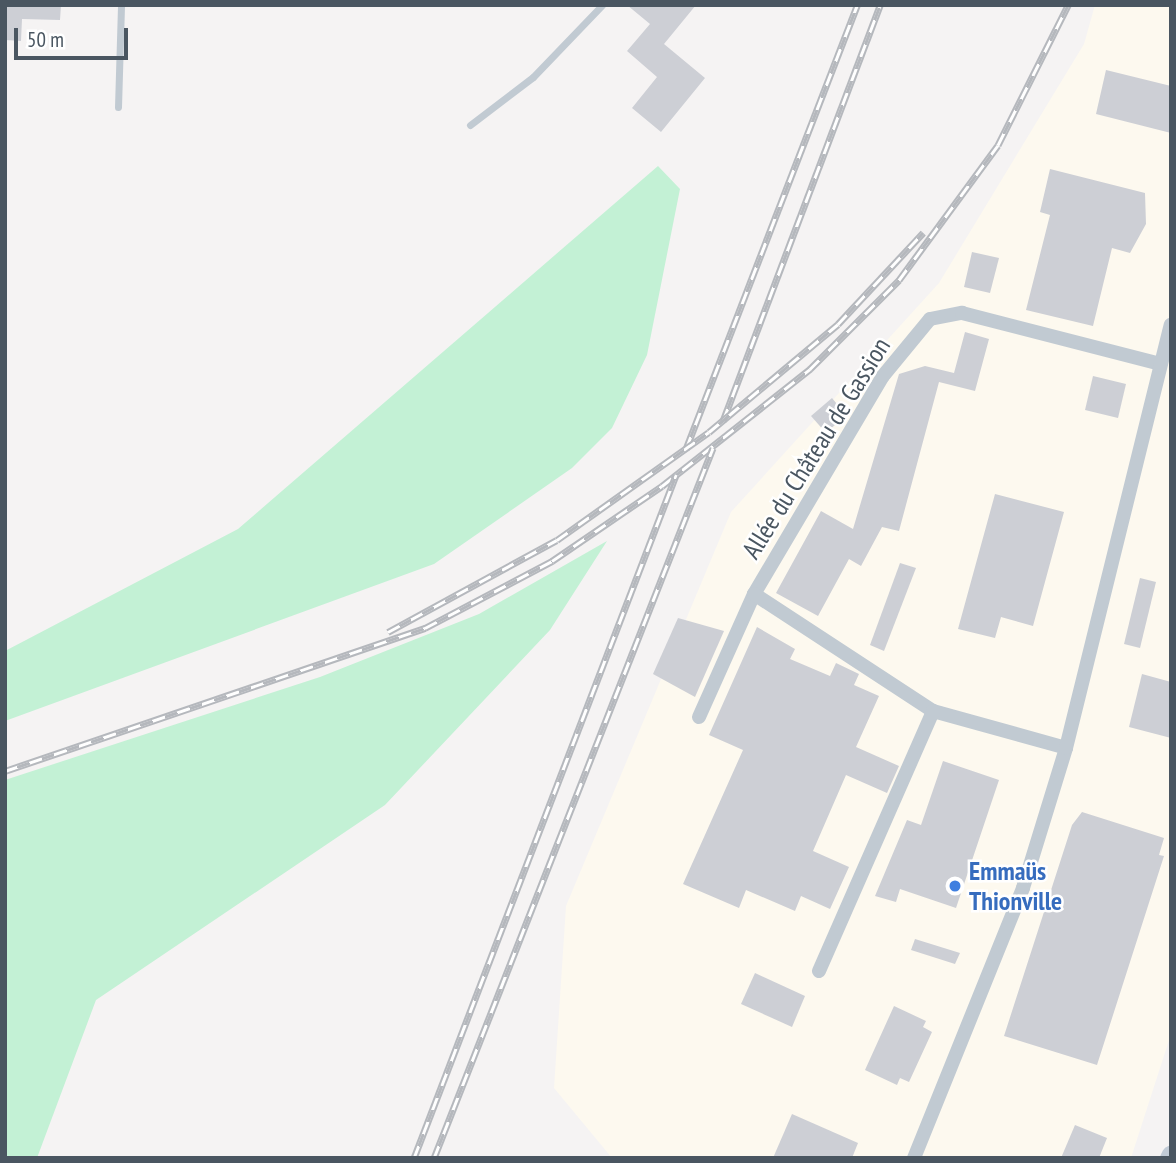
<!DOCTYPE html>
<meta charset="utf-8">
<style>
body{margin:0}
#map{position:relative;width:1176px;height:1163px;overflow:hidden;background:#f5f3f3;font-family:"PT Sans Narrow",sans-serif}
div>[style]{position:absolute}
.commercial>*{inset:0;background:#fdf9ef}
.green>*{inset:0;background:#c3f1d5}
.building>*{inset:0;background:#cdcfd5}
.service>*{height:7px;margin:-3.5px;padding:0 3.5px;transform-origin:3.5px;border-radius:3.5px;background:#c1cad2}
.minor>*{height:14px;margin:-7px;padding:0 7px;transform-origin:7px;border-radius:7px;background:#c1cad2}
.secondary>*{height:19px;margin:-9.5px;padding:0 9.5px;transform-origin:9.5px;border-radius:9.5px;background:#c1cbd6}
.rail>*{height:7px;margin-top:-3.5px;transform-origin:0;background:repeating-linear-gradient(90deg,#fff 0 13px,#b5b8bd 0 26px);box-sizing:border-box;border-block:2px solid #b5b8bd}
.dots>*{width:19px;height:19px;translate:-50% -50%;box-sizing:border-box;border:4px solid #fff;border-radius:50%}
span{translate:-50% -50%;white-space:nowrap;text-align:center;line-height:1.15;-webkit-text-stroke:5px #fff;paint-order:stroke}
.street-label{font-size:26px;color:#4a5661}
.shop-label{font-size:26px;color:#366cbe;font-weight:700}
.left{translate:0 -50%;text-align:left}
.frame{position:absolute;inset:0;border:7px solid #4a5661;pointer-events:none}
.scale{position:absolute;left:14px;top:28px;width:114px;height:32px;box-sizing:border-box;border:4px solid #4a5661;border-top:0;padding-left:9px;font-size:21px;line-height:24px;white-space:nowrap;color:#4a5661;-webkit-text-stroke:5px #fff;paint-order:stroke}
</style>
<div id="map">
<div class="commercial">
<div style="clip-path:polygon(1095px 5px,1171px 5px,1171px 1034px,1131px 1158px,612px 1158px,554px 1088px,566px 906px,731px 512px,939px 283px,1084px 44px)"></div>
</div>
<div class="green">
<div style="clip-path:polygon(658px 166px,680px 189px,647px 355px,612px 428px,572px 468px,434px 564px,5px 721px,5px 651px,238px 529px)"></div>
<div style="clip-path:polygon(607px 541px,550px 630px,385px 805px,96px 1000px,37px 1158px,5px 1158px,5px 780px,320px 677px,479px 614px)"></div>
</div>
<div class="building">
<div style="clip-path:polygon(5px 5px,61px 5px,60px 20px,22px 19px,21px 41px,5px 40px)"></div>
<div style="clip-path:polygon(627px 5px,696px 5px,664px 44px,705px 78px,661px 132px,632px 108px,657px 77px,627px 51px,650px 24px)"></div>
<div style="clip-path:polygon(1106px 70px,1171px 86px,1171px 133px,1096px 114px)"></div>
<div style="clip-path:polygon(1050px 169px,1145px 193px,1146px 224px,1130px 253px,1112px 248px,1093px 326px,1026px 310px,1050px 215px,1040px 212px)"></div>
<div style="clip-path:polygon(972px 252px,999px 258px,990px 293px,964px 287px)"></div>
<div style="clip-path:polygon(965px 332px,989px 339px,975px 391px,939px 382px,899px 531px,882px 527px,861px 566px,849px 559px,818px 616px,776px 593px,821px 511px,853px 529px,899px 374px,925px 366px,954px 373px)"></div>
<div style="clip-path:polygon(1093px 376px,1126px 384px,1118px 418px,1085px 410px)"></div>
<div style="clip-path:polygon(832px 398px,846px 415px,826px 433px,811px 416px)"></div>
<div style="clip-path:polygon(995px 494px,1064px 512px,1033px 626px,1001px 617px,995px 638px,958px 629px)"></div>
<div style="clip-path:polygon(900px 563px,916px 568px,884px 651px,870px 645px)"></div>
<div style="clip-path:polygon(1140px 578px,1156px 582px,1140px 648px,1124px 644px)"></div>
<div style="clip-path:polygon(678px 618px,724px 631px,695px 697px,653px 674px)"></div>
<div style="clip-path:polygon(757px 627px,795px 649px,790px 659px,830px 676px,836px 663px,859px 674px,854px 685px,879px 696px,856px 747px,899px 766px,887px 793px,846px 775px,813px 851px,849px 867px,830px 909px,801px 896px,795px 911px,746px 890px,739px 908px,683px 884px,743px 750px,709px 735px)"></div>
<div style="clip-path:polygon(1142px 674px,1171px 682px,1171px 738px,1129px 727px)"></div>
<div style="clip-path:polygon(943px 761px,999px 780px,956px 908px,900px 889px,896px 902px,875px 896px,907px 820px,921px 825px)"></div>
<div style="clip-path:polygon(1082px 812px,1164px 838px,1159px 855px,1164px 856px,1097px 1065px,1004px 1036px,1072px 825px)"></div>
<div style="clip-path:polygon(915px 939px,960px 953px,955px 964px,911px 950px)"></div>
<div style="clip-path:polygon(755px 973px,805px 996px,792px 1027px,741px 1004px)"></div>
<div style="clip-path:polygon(894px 1006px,926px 1021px,923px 1027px,932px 1032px,909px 1082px,900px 1078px,897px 1085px,865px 1070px)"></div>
<div style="clip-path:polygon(792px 1114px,858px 1143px,852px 1158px,773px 1158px)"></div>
<div style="clip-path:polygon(1075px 1125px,1107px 1138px,1099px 1158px,1061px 1158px)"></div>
</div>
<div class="service">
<div style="left:118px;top:107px;width:102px;rotate:-88.3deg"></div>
<div style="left:470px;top:125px;width:79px;rotate:-37.3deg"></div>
<div style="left:533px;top:77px;width:100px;rotate:-46.2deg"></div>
</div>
<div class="minor">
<div style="left:754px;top:594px;width:253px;rotate:-59.4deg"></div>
<div style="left:883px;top:376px;width:74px;rotate:-50.5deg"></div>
<div style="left:930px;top:319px;width:33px;rotate:-11deg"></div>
<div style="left:962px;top:313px;width:205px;rotate:14.4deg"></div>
<div style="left:699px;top:717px;width:135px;rotate:-65.9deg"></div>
<div style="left:754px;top:594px;width:214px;rotate:33.2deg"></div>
<div style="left:933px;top:711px;width:138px;rotate:15.5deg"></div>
<div style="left:819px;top:971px;width:284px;rotate:-66.3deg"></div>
<div style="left:914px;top:1158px;width:291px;rotate:-68deg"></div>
<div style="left:1023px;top:888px;width:146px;rotate:-72.9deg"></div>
<div style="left:1066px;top:748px;width:436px;rotate:-76.1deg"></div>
</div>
<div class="secondary">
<div style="left:1169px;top:1158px;width:4px;rotate:-63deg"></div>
</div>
<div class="rail">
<div style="left:723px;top:421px;width:445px;rotate:-69.3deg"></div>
<div style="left:686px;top:449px;width:476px;rotate:-68.9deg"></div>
<div style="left:388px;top:632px;width:192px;rotate:-28.6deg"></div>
<div style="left:557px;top:540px;width:186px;rotate:-35.4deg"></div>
<div style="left:709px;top:432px;width:168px;rotate:-39.9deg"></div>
<div style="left:838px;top:324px;width:125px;rotate:-47deg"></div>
<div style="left:5px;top:771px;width:444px;rotate:-18.8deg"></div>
<div style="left:425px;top:628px;width:144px;rotate:-27.8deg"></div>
<div style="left:552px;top:561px;width:133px;rotate:-34.3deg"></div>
<div style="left:662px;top:486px;width:189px;rotate:-38.3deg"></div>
<div style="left:810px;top:369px;width:126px;rotate:-45deg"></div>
<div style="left:899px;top:280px;width:167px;rotate:-53.7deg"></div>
<div style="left:998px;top:145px;width:157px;rotate:-63.4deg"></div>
<div style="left:414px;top:1158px;width:732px;rotate:-69.01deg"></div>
<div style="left:434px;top:1158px;width:763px;rotate:-68.55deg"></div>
</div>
<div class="dots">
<div style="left:955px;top:886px;background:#3f7fe0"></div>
</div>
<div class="street-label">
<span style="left:816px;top:448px;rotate:-58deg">Allée du Château de Gassion</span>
</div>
<div class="shop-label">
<span class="left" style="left:969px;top:886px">Emmaüs<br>Thionville</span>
</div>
<div class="frame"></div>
<div class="scale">50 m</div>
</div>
